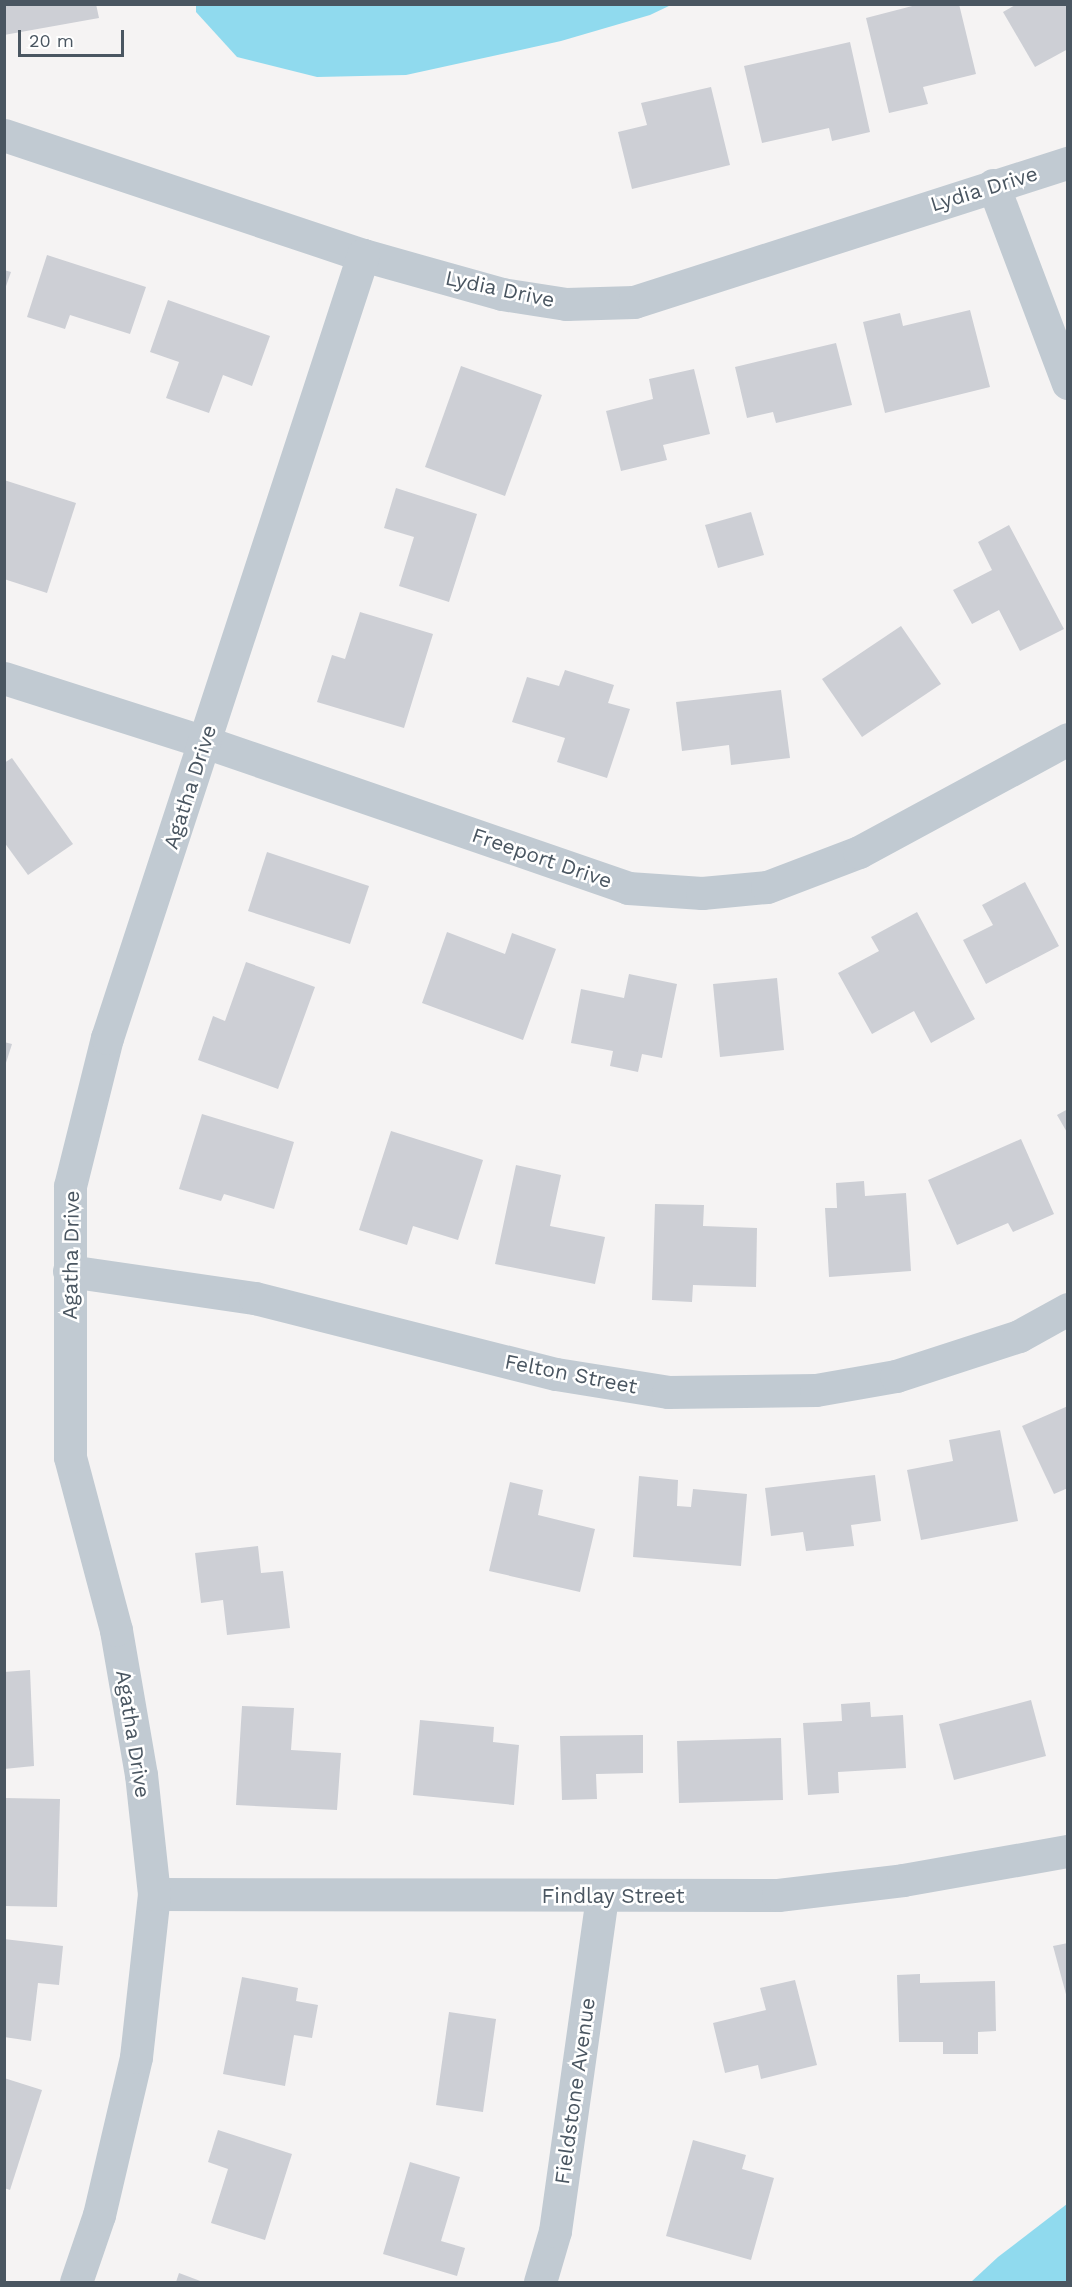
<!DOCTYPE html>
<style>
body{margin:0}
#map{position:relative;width:1072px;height:2287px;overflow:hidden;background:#f5f3f3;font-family:"Work Sans",sans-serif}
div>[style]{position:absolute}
.water>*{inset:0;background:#90daee}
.building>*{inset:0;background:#cdcfd5}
.minor>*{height:33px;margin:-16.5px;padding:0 16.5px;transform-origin:16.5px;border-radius:16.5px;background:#c1cad2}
span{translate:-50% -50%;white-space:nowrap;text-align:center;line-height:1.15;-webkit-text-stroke:5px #fff;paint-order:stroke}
.street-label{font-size:21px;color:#4a5661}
.frame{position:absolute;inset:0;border:6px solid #4a5661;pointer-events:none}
.scale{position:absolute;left:18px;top:30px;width:106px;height:27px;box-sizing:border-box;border:3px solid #4a5661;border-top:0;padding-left:8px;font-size:18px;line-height:21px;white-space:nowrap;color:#4a5661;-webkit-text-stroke:4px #fff;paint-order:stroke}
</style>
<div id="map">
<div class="water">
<div style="clip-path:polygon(196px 5px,196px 4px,671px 5px,650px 15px,561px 41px,406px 75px,317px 77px,237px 57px,196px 12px)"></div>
<div style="clip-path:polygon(1067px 2204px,1067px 2282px,971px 2282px,998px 2257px)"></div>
</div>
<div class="building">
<div style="clip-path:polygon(4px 4px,96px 4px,99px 18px,4px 35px)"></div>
<div style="clip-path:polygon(920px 4px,959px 4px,976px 74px,923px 87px,928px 104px,889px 113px,866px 18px)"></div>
<div style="clip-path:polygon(1017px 4px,1068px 4px,1068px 49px,1035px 67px,1003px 12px)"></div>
<div style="clip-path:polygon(850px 42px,870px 132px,832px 141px,829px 128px,762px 143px,744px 66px)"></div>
<div style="clip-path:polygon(711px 87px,730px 165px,632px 189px,618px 132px,647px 125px,641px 103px)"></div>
<div style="clip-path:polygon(47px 255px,146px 287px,130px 334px,70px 315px,65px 329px,27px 317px)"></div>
<div style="clip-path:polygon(4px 270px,11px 272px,5px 289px,4px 289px)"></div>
<div style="clip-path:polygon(168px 300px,270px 336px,252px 386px,223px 375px,209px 413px,166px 398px,179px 362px,150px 352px)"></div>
<div style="clip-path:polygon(970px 310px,990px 387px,885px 413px,863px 322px,900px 313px,903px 326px)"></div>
<div style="clip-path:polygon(836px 343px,852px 405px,776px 423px,773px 412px,747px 418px,735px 367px)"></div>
<div style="clip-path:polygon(461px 366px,542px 395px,505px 496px,425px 467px)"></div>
<div style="clip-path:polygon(694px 369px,710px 434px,663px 445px,667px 460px,621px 471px,606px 411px,653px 399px,649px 379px)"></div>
<div style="clip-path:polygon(4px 480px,76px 503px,47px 593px,4px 579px)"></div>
<div style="clip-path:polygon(396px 488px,477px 514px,449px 602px,399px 586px,414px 537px,384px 528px)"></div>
<div style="clip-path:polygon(751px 512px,764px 555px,718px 568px,705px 525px)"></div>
<div style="clip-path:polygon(1009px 525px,1064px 629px,1020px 651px,999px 610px,972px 624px,953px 590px,992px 570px,978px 542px)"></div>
<div style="clip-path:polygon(360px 612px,433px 634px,404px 728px,317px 702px,332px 655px,345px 659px)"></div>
<div style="clip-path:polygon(901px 626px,941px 684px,862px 737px,822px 679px)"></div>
<div style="clip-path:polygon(565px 670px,614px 685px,608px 703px,630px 709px,607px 778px,557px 762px,565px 738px,512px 722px,527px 677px,559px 686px)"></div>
<div style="clip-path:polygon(781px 690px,790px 758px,731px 765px,729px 745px,682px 751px,676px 702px)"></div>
<div style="clip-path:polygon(12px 758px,73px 844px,28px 875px,4px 842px,4px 763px)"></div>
<div style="clip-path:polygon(267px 852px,369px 886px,350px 944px,248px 911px)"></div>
<div style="clip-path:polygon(1025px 882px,1059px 946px,986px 984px,963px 940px,993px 925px,982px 905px)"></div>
<div style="clip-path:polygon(917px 912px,975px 1019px,931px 1043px,914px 1011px,872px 1034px,838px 973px,879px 951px,871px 937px)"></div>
<div style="clip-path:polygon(447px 932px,505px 954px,512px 933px,556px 949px,523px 1040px,422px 1003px)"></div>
<div style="clip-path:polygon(246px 962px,315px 987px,278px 1089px,198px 1060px,213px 1016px,225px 1021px)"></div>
<div style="clip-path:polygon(629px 974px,677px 984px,662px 1058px,642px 1054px,638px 1072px,610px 1066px,613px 1051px,571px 1043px,581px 989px,624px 998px)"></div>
<div style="clip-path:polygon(777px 978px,784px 1050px,720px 1057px,713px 984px)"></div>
<div style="clip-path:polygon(4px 1042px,12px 1044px,5px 1066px,4px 1066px)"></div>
<div style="clip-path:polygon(1068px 1109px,1068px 1134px,1057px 1115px)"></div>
<div style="clip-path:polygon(202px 1114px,294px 1142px,274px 1209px,224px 1194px,221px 1201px,179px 1189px)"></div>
<div style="clip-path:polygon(391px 1131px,483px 1160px,458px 1240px,413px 1226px,407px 1245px,359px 1230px)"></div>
<div style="clip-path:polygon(1021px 1139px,1054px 1214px,1013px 1232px,1008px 1223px,957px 1245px,928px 1180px)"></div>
<div style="clip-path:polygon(516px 1165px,561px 1175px,550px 1226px,605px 1237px,595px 1284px,495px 1264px)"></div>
<div style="clip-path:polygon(864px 1181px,865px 1196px,906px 1193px,911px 1271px,829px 1277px,825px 1208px,837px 1208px,836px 1183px)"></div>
<div style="clip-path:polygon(655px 1204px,704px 1205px,703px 1226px,757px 1228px,756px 1287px,693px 1285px,692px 1302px,652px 1300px)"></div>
<div style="clip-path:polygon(1068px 1406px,1068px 1488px,1054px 1494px,1022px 1426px)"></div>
<div style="clip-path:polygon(1000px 1430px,1018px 1521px,921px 1540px,907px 1470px,953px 1461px,949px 1440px)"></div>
<div style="clip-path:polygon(875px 1475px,881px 1521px,851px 1525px,854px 1546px,806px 1551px,803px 1532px,771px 1536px,765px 1488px)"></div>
<div style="clip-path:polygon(639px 1476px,678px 1480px,677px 1506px,691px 1507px,693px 1489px,747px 1494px,741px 1566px,633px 1557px)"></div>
<div style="clip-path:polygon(510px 1482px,543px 1490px,538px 1515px,595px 1529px,580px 1592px,489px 1571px)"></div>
<div style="clip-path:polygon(258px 1546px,261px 1573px,283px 1571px,290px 1628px,227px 1635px,223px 1600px,201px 1603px,195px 1553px)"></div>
<div style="clip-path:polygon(30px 1670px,34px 1766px,4px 1769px,4px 1672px)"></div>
<div style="clip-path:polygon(1031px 1700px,1046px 1756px,954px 1780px,939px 1724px)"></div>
<div style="clip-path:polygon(870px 1702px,871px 1717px,903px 1715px,906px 1768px,838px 1772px,839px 1793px,808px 1795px,803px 1723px,842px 1721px,841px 1704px)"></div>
<div style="clip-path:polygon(242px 1706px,294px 1708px,291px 1750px,341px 1753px,337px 1810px,236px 1805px)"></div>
<div style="clip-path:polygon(420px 1720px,494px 1727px,493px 1742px,519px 1745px,514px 1805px,413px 1795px)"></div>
<div style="clip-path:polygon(643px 1735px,643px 1773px,596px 1774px,597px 1799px,562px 1800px,560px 1736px)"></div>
<div style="clip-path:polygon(781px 1738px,783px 1800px,679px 1803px,677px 1741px)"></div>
<div style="clip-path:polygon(4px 1798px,60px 1799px,57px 1907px,4px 1906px)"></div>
<div style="clip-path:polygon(4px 1939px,63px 1946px,59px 1985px,38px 1983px,31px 2041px,4px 2037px)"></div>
<div style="clip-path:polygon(1068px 1943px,1068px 1998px,1067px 1998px,1053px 1946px)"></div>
<div style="clip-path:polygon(920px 1974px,920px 1983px,995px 1981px,996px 2031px,978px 2032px,978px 2054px,943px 2054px,943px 2042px,899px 2042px,897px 1975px)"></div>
<div style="clip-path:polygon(242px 1977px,298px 1988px,296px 2001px,318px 2005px,312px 2038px,294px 2035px,285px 2086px,223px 2074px)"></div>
<div style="clip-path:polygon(795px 1980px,817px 2065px,761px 2079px,758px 2065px,725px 2073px,713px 2023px,766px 2010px,760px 1988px)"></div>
<div style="clip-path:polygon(449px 2012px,496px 2019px,483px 2112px,436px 2105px)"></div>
<div style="clip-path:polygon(4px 2078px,42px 2090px,10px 2190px,4px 2188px)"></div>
<div style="clip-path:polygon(218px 2130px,292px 2154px,265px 2240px,211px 2223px,228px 2169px,208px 2162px)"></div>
<div style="clip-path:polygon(693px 2140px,746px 2155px,742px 2169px,774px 2178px,751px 2260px,666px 2236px)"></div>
<div style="clip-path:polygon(410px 2162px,460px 2177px,441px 2241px,465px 2248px,457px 2276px,383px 2254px)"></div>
<div style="clip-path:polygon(179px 2273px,203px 2282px,176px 2282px)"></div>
</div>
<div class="minor">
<div style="left:4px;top:135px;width:379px;rotate:18.5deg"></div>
<div style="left:363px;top:255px;width:144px;rotate:15.7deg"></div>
<div style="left:502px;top:294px;width:65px;rotate:8.9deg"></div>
<div style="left:566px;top:304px;width:68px;rotate:-1.7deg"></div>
<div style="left:634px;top:302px;width:456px;rotate:-17.8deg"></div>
<div style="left:993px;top:185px;width:212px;rotate:69.3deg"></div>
<div style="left:4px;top:678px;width:211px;rotate:17.7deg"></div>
<div style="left:205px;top:742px;width:447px;rotate:19deg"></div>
<div style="left:628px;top:888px;width:74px;rotate:3.9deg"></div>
<div style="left:702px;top:893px;width:65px;rotate:-5.3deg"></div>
<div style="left:767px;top:887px;width:98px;rotate:-20.8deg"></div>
<div style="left:859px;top:852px;width:238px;rotate:-28.4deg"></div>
<div style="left:69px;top:1271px;width:188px;rotate:8.3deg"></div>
<div style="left:255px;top:1298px;width:310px;rotate:14.2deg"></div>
<div style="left:556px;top:1374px;width:113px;rotate:9.1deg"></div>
<div style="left:668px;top:1392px;width:148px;rotate:-0.8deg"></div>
<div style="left:816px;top:1390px;width:81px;rotate:-9.9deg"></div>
<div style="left:896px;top:1376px;width:129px;rotate:-18deg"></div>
<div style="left:1019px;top:1336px;width:56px;rotate:-28.9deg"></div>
<div style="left:154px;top:1894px;width:624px;rotate:0.09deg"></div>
<div style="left:778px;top:1895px;width:126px;rotate:-6.8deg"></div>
<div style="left:903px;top:1880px;width:168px;rotate:-10deg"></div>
<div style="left:76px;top:2282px;width:71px;rotate:-71.1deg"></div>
<div style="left:99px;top:2215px;width:162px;rotate:-76.8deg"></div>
<div style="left:136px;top:2057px;width:164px;rotate:-83.7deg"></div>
<div style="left:154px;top:1894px;width:120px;rotate:-96.2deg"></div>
<div style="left:141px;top:1775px;width:147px;rotate:-99.8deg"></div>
<div style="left:116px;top:1630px;width:179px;rotate:-104.9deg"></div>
<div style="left:70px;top:1457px;width:271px;rotate:-90deg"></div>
<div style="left:70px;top:1186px;width:153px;rotate:-76deg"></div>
<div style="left:107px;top:1038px;width:824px;rotate:-71.89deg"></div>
<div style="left:540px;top:2282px;width:53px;rotate:-73.6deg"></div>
<div style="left:555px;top:2231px;width:337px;rotate:-82deg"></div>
</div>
<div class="street-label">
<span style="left:984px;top:189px;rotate:-17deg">Lydia Drive</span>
<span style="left:500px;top:289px;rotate:12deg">Lydia Drive</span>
<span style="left:190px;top:787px;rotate:-72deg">Agatha Drive</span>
<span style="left:542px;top:858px;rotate:19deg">Freeport Drive</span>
<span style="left:71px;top:1255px;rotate:-89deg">Agatha Drive</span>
<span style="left:571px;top:1374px;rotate:11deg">Felton Street</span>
<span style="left:133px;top:1734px;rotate:81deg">Agatha Drive</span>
<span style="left:613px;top:1896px">Findlay Street</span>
<span style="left:575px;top:2091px;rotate:-82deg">Fieldstone Avenue</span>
</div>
<div class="frame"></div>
<div class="scale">20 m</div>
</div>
